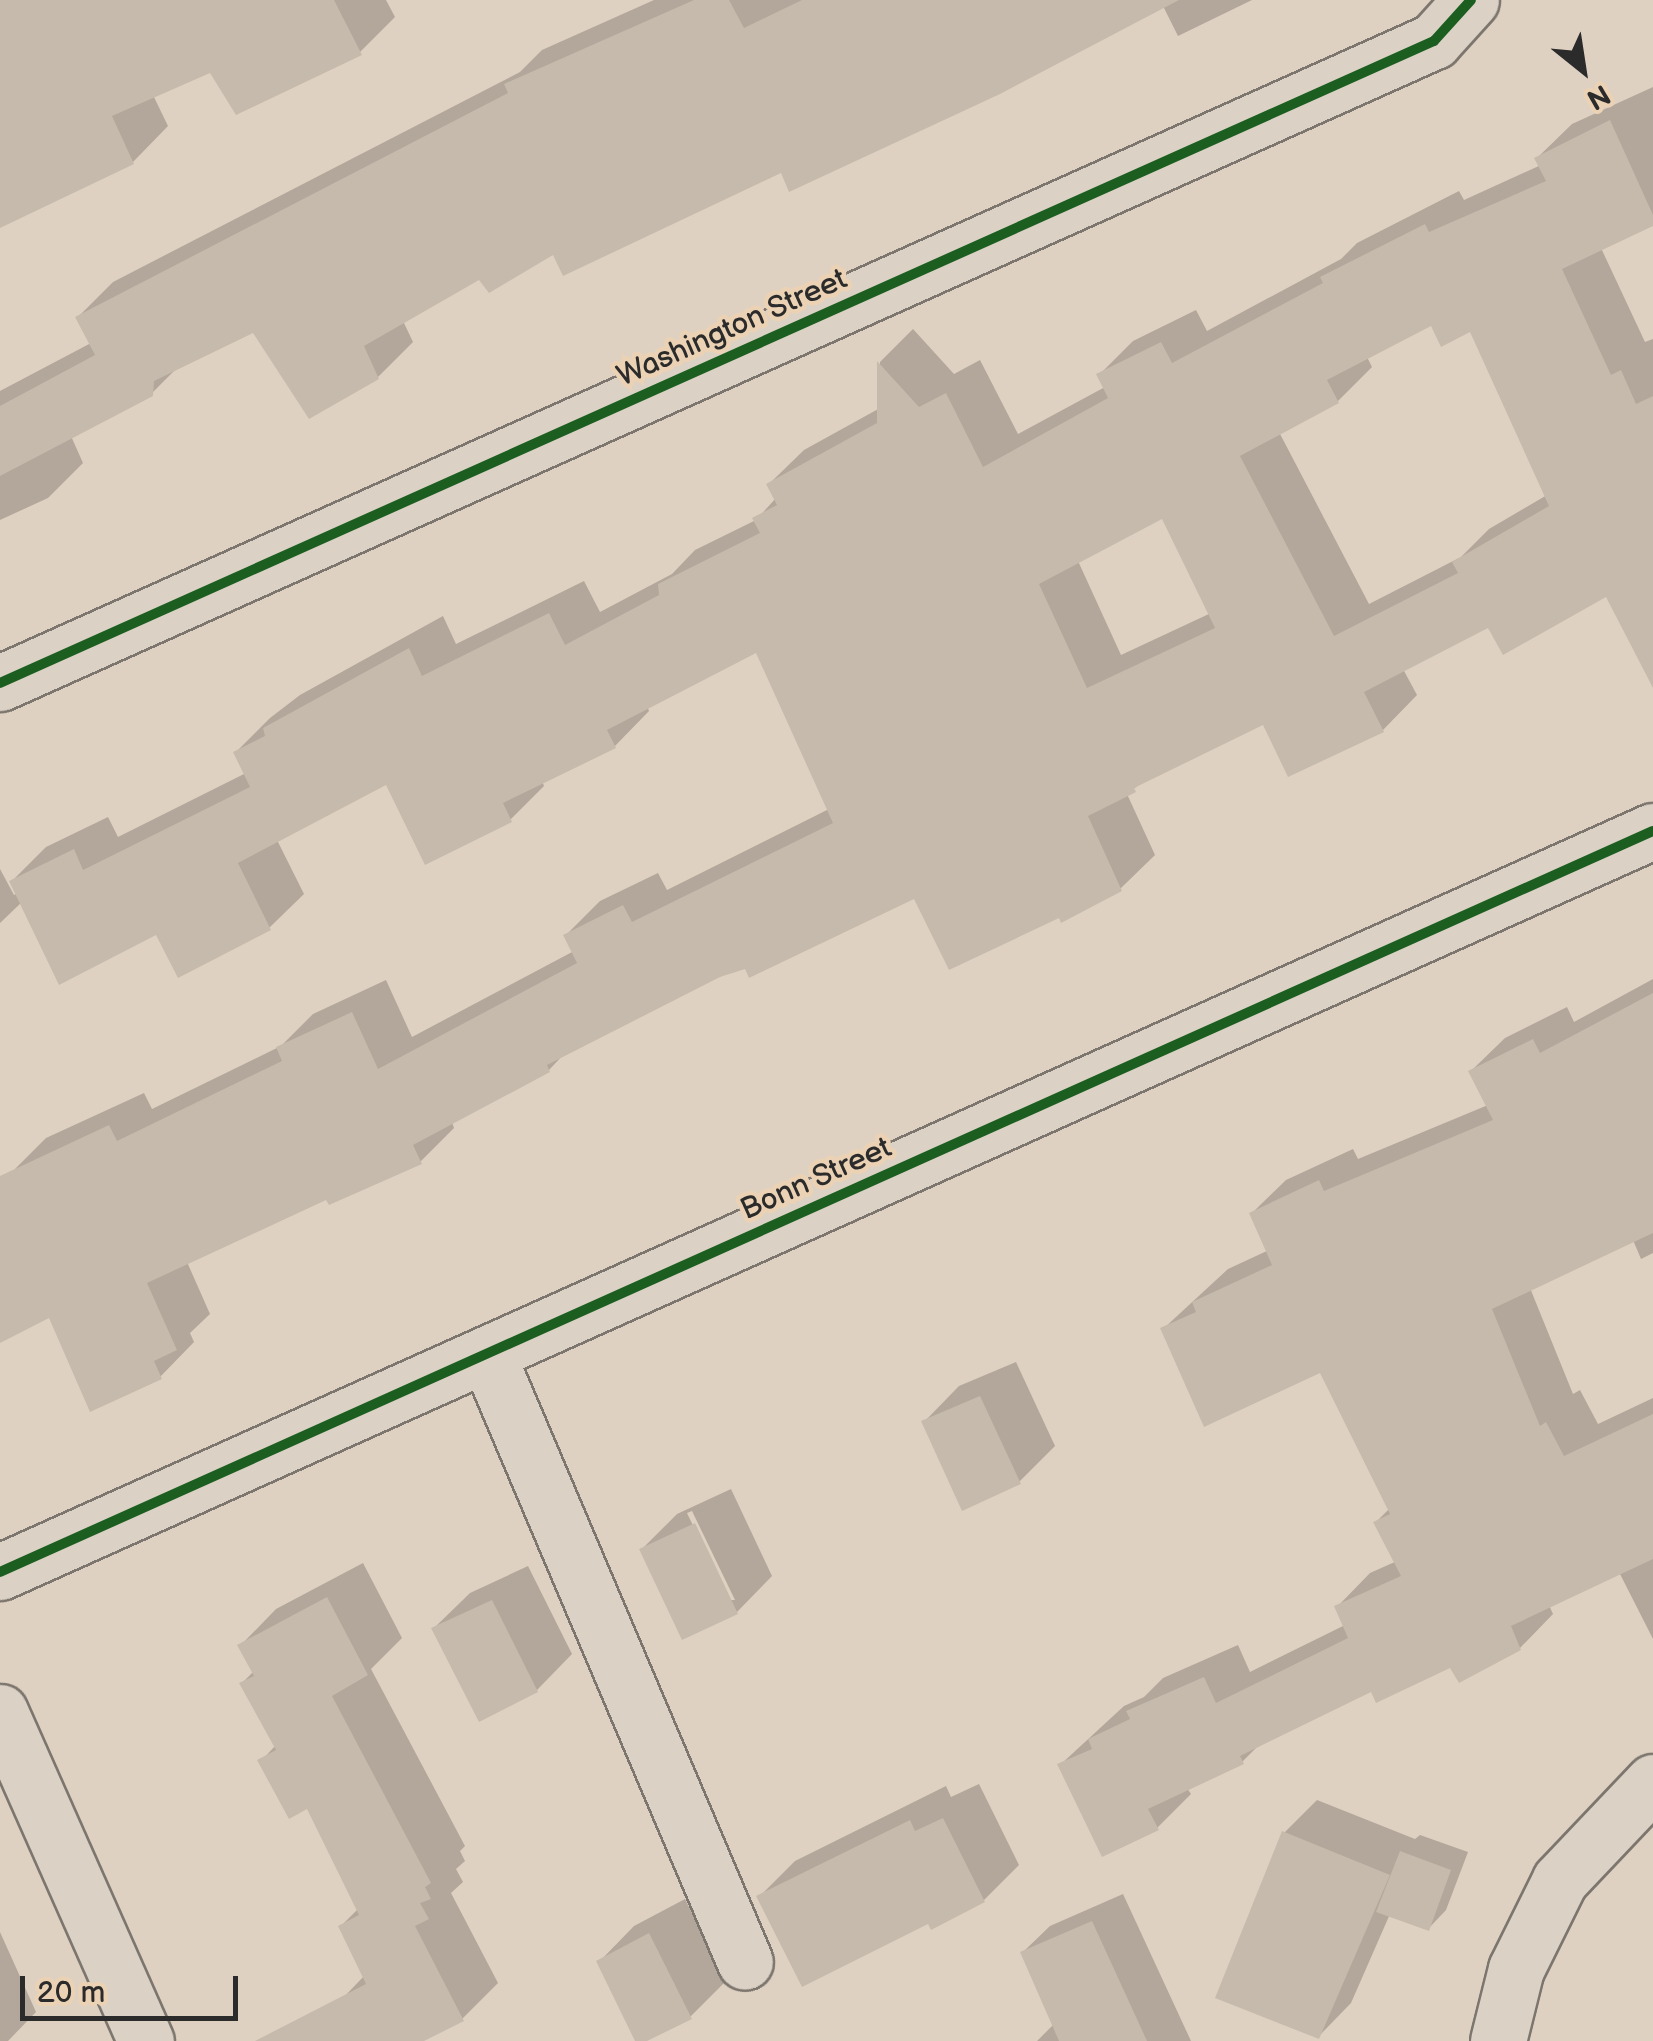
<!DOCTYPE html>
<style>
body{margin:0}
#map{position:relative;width:1653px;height:2041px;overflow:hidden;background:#dfd1c1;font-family:"Balsamiq Sans",sans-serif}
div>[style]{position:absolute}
.shadow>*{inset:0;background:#0003}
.building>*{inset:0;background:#c5baac}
.roads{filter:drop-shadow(2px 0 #7c766e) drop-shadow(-2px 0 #7c766e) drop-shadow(0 2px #7c766e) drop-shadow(0 -2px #7c766e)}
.street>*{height:55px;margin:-27.5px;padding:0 27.5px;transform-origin:27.5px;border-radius:27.5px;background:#dbd1c5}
.secondary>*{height:55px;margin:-27.5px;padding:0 27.5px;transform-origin:27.5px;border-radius:27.5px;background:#dbd1c5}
.cycleway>*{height:10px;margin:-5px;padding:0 5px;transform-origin:5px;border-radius:5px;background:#1b5e20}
span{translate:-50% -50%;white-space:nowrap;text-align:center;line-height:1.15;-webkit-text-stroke:9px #ecd2b4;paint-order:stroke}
.street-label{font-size:30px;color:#2b2b2b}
.north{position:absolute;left:1533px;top:20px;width:100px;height:100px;-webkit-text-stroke:8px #ecd2b4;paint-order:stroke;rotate:150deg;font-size:28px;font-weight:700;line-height:40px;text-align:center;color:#2b2b2b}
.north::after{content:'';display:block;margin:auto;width:35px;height:45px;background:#2b2b2b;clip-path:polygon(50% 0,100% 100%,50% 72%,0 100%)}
.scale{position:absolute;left:20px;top:1976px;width:218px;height:45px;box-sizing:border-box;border:5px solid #2b2b2b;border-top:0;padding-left:12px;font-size:30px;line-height:35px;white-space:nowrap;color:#2b2b2b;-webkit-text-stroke:8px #ecd2b4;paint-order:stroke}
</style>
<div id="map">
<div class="shadow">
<div style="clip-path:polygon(0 0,386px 0,395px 17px,360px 52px,211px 70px,153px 95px,168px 126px,133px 162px,0 206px)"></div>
<div style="clip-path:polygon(654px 0,1252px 0,1178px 36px,1163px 6px,782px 169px,479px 277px,403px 321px,413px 342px,378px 377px,254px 330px,178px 367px,151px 394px,71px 436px,83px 463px,48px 498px,0 520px,0 391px,91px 343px,78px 317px,113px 282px,520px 72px,542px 50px)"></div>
<div style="clip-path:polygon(evenodd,1653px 87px,1653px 223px,1601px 248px,1645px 342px,1653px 339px,1653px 639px,1607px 594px,1489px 625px,1403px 669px,1417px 695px,1383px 730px,1289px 774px,1264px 722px,1145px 780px,1127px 794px,1155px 855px,1120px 889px,1060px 915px,915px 896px,719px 975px,565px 1053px,549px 1070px,452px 1122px,454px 1128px,420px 1162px,327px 1196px,187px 1262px,210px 1314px,190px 1333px,194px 1342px,160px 1377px,50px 1315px,0 1336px,0 1205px,12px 1172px,46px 1138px,144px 1093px,152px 1109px,281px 1046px,313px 1014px,386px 980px,412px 1037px,574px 951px,566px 935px,600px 901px,658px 873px,667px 890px,829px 809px,757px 649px,647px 706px,649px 711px,615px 746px,542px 781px,544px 786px,510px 820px,387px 782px,277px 840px,304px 894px,269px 928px,22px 902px,0 923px,0 869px,14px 895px,18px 893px,12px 881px,46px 847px,108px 817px,118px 837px,246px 773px,236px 752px,270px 718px,300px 695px,443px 616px,456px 644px,584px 581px,600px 612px,672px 574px,695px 550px,756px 520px,776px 498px,769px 484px,804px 450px,880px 408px,880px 362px,913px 329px,954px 374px,980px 360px,1018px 434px,1105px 387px,1099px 375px,1133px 341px,1196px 310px,1207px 331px,1341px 259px,1357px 243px,1459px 191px,1464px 200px,1541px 165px,1537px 158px,1572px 124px,1653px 87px,1432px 323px,1471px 329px,1547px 495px,1489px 529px,1461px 557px,1369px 604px,1279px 432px,1338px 401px,1372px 367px,1367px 357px,1432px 323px,1653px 87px,1163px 516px,1211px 613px,1121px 655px,1078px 561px,1163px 516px)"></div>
<div style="clip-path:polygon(1653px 979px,1653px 1253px,1641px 1259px,1633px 1240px,1530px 1288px,1573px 1394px,1580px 1390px,1598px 1424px,1653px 1398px,1653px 1639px,1619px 1572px,1549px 1605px,1553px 1614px,1520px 1648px,1372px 1689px,1262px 1742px,1242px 1762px,1187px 1788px,1191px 1794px,1157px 1828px,1060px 1765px,1124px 1706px,1144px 1697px,1163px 1678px,1238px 1645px,1250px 1672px,1345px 1625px,1337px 1607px,1370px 1573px,1397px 1561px,1376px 1522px,1390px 1508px,1322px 1370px,1163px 1329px,1228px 1269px,1269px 1250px,1252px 1213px,1286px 1180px,1353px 1149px,1358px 1159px,1488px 1105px,1471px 1071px,1505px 1038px,1567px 1007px,1574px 1022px)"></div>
<div style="clip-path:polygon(1016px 1362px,1055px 1446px,1019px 1482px,924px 1422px,959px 1386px)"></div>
<div style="clip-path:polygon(evenodd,731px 1489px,772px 1576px,737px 1612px,642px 1549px,677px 1514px,731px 1489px,692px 1511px,735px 1600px,729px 1600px,687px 1513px,692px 1511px)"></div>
<div style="clip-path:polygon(363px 1563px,402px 1638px,371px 1669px,465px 1846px,460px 1851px,465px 1861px,456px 1869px,463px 1882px,451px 1893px,498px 1983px,462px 2019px,419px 2041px,361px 2041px,341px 2000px,365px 1975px,341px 1926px,358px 1909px,308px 1806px,261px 1761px,276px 1745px,242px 1683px,254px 1671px,241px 1645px,276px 1609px)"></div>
<div style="clip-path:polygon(528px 1566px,572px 1654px,537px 1690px,434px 1628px,470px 1593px)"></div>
<div style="clip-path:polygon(979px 1784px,1019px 1865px,984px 1900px,929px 1921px,759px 1897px,795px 1861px,946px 1786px,951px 1797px)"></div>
<div style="clip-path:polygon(1317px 1800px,1415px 1839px,1420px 1835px,1468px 1852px,1446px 1910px,1429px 1928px,1390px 1914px,1351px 2003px,1319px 2036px,1284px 1833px)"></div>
<div style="clip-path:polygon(1123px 1894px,1191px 2041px,1037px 2041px,1054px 2024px,1023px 1952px,1050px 1926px)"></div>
<div style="clip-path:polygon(685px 1899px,726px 1981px,690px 2017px,638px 2041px,599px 1962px,634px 1926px)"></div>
<div style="clip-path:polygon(0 1932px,36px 2012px,8px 2041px,0 2041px)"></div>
</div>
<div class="building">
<div style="clip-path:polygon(0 0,334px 0,362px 55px,236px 115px,210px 73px,112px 116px,134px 164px,0 228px)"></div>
<div style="clip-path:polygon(694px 0,729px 0,744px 28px,802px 0,1179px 0,1000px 94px,789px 192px,781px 173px,563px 276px,553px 255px,489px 293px,479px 280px,364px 346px,379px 379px,309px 419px,253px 333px,154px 381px,153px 396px,0 476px,0 406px,95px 355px,75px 317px,508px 93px,504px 84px)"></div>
<div style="clip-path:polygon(evenodd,1610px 120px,1653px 215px,1653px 226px,1562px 269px,1611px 375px,1621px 370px,1636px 404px,1653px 396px,1653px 688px,1606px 597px,1503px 655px,1488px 628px,1364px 692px,1384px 732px,1288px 777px,1263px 725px,1134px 788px,1136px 792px,1088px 816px,1122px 891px,1061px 923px,1059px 918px,949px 970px,914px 899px,749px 978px,745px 969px,720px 977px,547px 1065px,550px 1072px,413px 1145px,422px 1164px,329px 1205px,326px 1200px,147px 1283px,177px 1350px,154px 1361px,162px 1379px,90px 1412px,49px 1318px,0 1343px,0 1176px,109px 1125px,117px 1141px,282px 1061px,276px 1047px,352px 1012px,378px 1069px,577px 963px,563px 935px,623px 905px,632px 922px,833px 823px,756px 653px,607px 730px,616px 748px,503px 803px,512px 822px,425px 865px,386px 785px,238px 863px,271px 930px,178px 978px,156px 935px,59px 985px,9px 881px,74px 849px,83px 870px,250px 787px,233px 752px,265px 736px,263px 728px,409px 648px,422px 676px,549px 613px,565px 645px,659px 595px,658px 584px,760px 533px,752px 518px,777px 505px,766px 484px,877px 423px,877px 361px,919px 407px,946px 393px,983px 467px,1108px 398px,1096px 374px,1161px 342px,1172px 363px,1323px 283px,1320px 277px,1425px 224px,1429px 232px,1546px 181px,1534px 158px,1610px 120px,1431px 326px,1441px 347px,1470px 332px,1549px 506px,1452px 562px,1458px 573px,1334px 636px,1240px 456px,1339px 403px,1327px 380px,1431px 326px,1610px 120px,1162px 519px,1215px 628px,1087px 688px,1039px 584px,1162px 519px)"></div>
<div style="clip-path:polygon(1653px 993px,1653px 1233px,1492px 1309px,1540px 1426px,1546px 1422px,1564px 1456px,1653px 1414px,1653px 1559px,1511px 1626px,1521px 1650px,1459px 1683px,1450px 1668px,1376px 1703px,1371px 1692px,1240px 1756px,1244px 1764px,1148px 1809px,1159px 1830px,1102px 1857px,1057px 1764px,1092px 1749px,1088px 1739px,1130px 1719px,1126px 1711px,1204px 1677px,1216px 1703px,1348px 1638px,1334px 1606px,1401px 1576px,1373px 1522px,1390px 1514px,1320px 1373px,1204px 1427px,1160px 1328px,1196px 1312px,1192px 1302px,1272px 1265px,1249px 1213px,1319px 1180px,1324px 1191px,1493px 1120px,1468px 1071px,1533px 1039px,1540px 1053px)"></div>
<div style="clip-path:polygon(980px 1396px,1021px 1484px,962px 1511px,921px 1421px)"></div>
<div style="clip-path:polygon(695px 1523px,738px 1614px,682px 1640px,639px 1549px)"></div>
<div style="clip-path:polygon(327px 1597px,368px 1675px,332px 1696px,431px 1883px,425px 1887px,431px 1899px,420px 1903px,429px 1919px,415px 1926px,464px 2021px,424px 2041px,255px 2041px,366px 1984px,338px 1926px,359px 1915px,307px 1809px,289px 1819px,257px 1760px,276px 1750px,239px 1683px,254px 1676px,237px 1645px)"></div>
<div style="clip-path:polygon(492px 1600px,538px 1692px,479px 1722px,431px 1628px)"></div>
<div style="clip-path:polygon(943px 1818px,985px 1902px,931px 1930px,928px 1924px,802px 1987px,756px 1896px,910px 1820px,915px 1831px)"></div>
<div style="clip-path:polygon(1282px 1831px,1390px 1875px,1319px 2039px,1215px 1998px)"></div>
<div style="clip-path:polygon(1400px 1851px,1451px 1870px,1429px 1931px,1376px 1912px)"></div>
<div style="clip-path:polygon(1092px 1921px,1147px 2041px,1059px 2041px,1020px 1952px)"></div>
<div style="clip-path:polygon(649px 1933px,692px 2019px,647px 2041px,635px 2041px,596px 1961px)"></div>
</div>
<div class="roads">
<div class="street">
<div style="left:0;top:683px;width:1571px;rotate:-24.12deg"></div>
<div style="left:1434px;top:41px;width:55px;rotate:-47.9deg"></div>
<div style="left:487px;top:1354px;width:660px;rotate:67.01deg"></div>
<div style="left:0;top:1712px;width:360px;rotate:66.1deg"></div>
<div style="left:1498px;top:2041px;width:74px;rotate:-76deg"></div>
<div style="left:1516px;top:1969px;width:99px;rotate:-63.7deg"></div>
<div style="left:1560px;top:1880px;width:135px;rotate:-46.5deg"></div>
</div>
<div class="secondary">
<div style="left:0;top:1572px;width:1811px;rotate:-24.15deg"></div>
</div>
</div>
<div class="cycleway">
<div style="left:0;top:683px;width:1571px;rotate:-24.12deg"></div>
<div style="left:1434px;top:41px;width:55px;rotate:-47.9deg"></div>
<div style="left:0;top:1572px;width:1811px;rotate:-24.15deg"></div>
</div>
<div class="street-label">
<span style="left:732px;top:328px;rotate:-24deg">Washington Street</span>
<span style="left:816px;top:1179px;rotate:-24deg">Bonn Street</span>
</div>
<div class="north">N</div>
<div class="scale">20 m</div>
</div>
